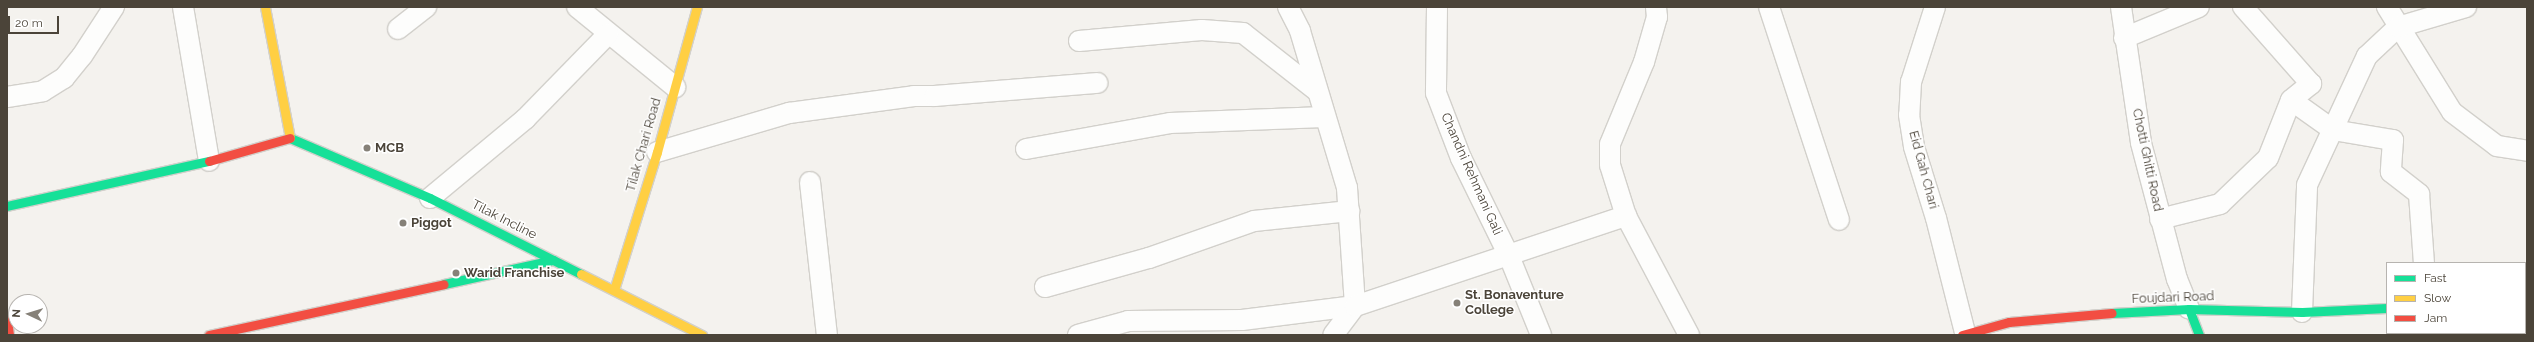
<!DOCTYPE html>
<style>
body{margin:0}
#map{position:relative;width:2534px;height:342px;overflow:hidden;background:#f4f2ee;font-family:Raleway,sans-serif}
div>[style]{position:absolute}
.roads{filter:drop-shadow(1px 0 #d2d0cb) drop-shadow(-1px 0 #d2d0cb) drop-shadow(0 1px #d2d0cb) drop-shadow(0 -1px #d2d0cb)}
.street>*{height:20px;margin:-10px;padding:0 10px;transform-origin:10px;border-radius:10px;background:#fdfdfc}
.fast>*{height:9px;margin:-4.5px;padding:0 4.5px;transform-origin:4.5px;border-radius:4.5px;background:#16e098}
.slow>*{height:9px;margin:-4.5px;padding:0 4.5px;transform-origin:4.5px;border-radius:4.5px;background:#ffcf43}
.jam>*{height:9px;margin:-4.5px;padding:0 4.5px;transform-origin:4.5px;border-radius:4.5px;background:#f24e42}
.dots>*{width:11px;height:11px;translate:-50% -50%;box-sizing:border-box;border:2px solid #fff;border-radius:50%}
span{translate:-50% -50%;white-space:nowrap;text-align:center;line-height:1.15;-webkit-text-stroke:3px #fff;paint-order:stroke}
.street-label{font-size:13px;color:#4b4439}
.poi-label{font-size:13px;color:#4b4439;font-weight:700}
.left{translate:0 -50%;text-align:left}
.frame{position:absolute;inset:0;border:8px solid #4b4439;pointer-events:none}
.legend{position:absolute;left:2386px;top:262px;width:140px;height:72px;box-sizing:border-box;background:#fff;border:1px solid #b7b4b0;margin:0;padding:5px 7px;list-style:none;font-size:12px;color:#4b4439}
.legend li{display:flex;align-items:center;gap:8px;height:20px}
.legend b{width:20px;border:1px solid #b7b4b0}
.north{position:absolute;left:8px;top:294px;width:40px;height:40px;box-sizing:border-box;background:#fff;border:1px solid #b7b4b0;border-radius:50%;rotate:274deg;font-size:11px;font-weight:700;line-height:16px;text-align:center;color:#4b4439}
.north::after{content:'';display:block;margin:auto;width:14px;height:18px;background:#868178;clip-path:polygon(50% 0,100% 100%,50% 72%,0 100%)}
.scale{position:absolute;left:8px;top:16px;width:51px;height:18px;box-sizing:border-box;border:2px solid #4b4439;border-top:0;padding-left:5px;font-size:12px;line-height:14px;white-space:nowrap;color:#4b4439;-webkit-text-stroke:3px #fff;paint-order:stroke}
</style>
<div id="map">
<div class="roads">
<div class="street">
<div style="left:183px;top:7px;width:156px;rotate:80.4deg"></div>
<div style="left:577px;top:7px;width:127px;rotate:39.2deg"></div>
<div style="left:1288px;top:7px;width:27px;rotate:63deg"></div>
<div style="left:1300px;top:31px;width:164px;rotate:73.3deg"></div>
<div style="left:1347px;top:188px;width:118px;rotate:86.1deg"></div>
<div style="left:1355px;top:306px;width:36px;rotate:127deg"></div>
<div style="left:1437px;top:7px;width:86px;rotate:90.7deg"></div>
<div style="left:1436px;top:93px;width:70px;rotate:69deg"></div>
<div style="left:1461px;top:158px;width:109px;rotate:63.9deg"></div>
<div style="left:1509px;top:256px;width:85px;rotate:67.9deg"></div>
<div style="left:1769px;top:7px;width:224px;rotate:71.8deg"></div>
<div style="left:1935px;top:7px;width:79px;rotate:107.7deg"></div>
<div style="left:1911px;top:82px;width:33px;rotate:93deg"></div>
<div style="left:1909px;top:115px;width:32px;rotate:81deg"></div>
<div style="left:1914px;top:147px;width:74px;rotate:72.8deg"></div>
<div style="left:1936px;top:218px;width:119px;rotate:75.8deg"></div>
<div style="left:2121px;top:7px;width:137px;rotate:81.6deg"></div>
<div style="left:2141px;top:143px;width:141px;rotate:75.2deg"></div>
<div style="left:2177px;top:279px;width:32px;rotate:68deg"></div>
<div style="left:2387px;top:7px;width:123px;rotate:58.2deg"></div>
<div style="left:2452px;top:112px;width:56px;rotate:37.1deg"></div>
<div style="left:2497px;top:146px;width:30px;rotate:9deg"></div>
<div style="left:398px;top:29px;width:36px;rotate:-38deg"></div>
<div style="left:2124px;top:38px;width:81px;rotate:-22.5deg"></div>
<div style="left:1079px;top:41px;width:123px;rotate:-5.1deg"></div>
<div style="left:1202px;top:30px;width:41px;rotate:4.2deg"></div>
<div style="left:1243px;top:33px;width:94px;rotate:38.1deg"></div>
<div style="left:7px;top:97px;width:36px;rotate:-9deg"></div>
<div style="left:43px;top:91px;width:25px;rotate:-32deg"></div>
<div style="left:64px;top:78px;width:28px;rotate:-51deg"></div>
<div style="left:82px;top:56px;width:59px;rotate:-56.9deg"></div>
<div style="left:2291px;top:100px;width:52px;rotate:35.5deg"></div>
<div style="left:2333px;top:130px;width:61px;rotate:9.5deg"></div>
<div style="left:2393px;top:140px;width:32px;rotate:94deg"></div>
<div style="left:2391px;top:172px;width:36px;rotate:38deg"></div>
<div style="left:2419px;top:194px;width:69px;rotate:85.9deg"></div>
<div style="left:1026px;top:149px;width:146px;rotate:-10.2deg"></div>
<div style="left:1170px;top:123px;width:154px;rotate:-2.2deg"></div>
<div style="left:657px;top:152px;width:138px;rotate:-16.5deg"></div>
<div style="left:789px;top:113px;width:126px;rotate:-7.7deg"></div>
<div style="left:914px;top:96px;width:21px"></div>
<div style="left:935px;top:96px;width:163px;rotate:-4.6deg"></div>
<div style="left:810px;top:182px;width:154px;rotate:83.7deg"></div>
<div style="left:430px;top:198px;width:124px;rotate:-39.7deg"></div>
<div style="left:525px;top:119px;width:119px;rotate:-45.7deg"></div>
<div style="left:1626px;top:216px;width:135px;rotate:62.1deg"></div>
<div style="left:2160px;top:219px;width:62px;rotate:-14deg"></div>
<div style="left:2220px;top:204px;width:66px;rotate:-43.8deg"></div>
<div style="left:2268px;top:158px;width:62px;rotate:-68.4deg"></div>
<div style="left:2291px;top:100px;width:26px;rotate:-39deg"></div>
<div style="left:2311px;top:84px;width:103px;rotate:-131.4deg"></div>
<div style="left:1045px;top:287px;width:108px;rotate:-15.6deg"></div>
<div style="left:1149px;top:258px;width:111px;rotate:-19.4deg"></div>
<div style="left:1254px;top:221px;width:96px;rotate:-6deg"></div>
<div style="left:2302px;top:312px;width:127px;rotate:-87.7deg"></div>
<div style="left:2307px;top:185px;width:142px;rotate:-65.1deg"></div>
<div style="left:2367px;top:56px;width:42px;rotate:-43.1deg"></div>
<div style="left:2398px;top:27px;width:71px;rotate:-16.4deg"></div>
<div style="left:1078px;top:335px;width:52px;rotate:-15.6deg"></div>
<div style="left:1128px;top:321px;width:114px;rotate:-0.5deg"></div>
<div style="left:1242px;top:320px;width:114px;rotate:-7.1deg"></div>
<div style="left:1355px;top:306px;width:286px;rotate:-18.4deg"></div>
<div style="left:1626px;top:216px;width:53px;rotate:-107.4deg"></div>
<div style="left:1610px;top:165px;width:21px;rotate:-90deg"></div>
<div style="left:1610px;top:144px;width:89px;rotate:-67.5deg"></div>
<div style="left:1644px;top:62px;width:47px;rotate:-73.9deg"></div>
<div style="left:1657px;top:17px;width:10px;rotate:-96deg"></div>
</div>
<div class="fast">
<div style="left:290px;top:138px;width:152px;rotate:23.2deg"></div>
<div style="left:430px;top:198px;width:169px;rotate:26.7deg"></div>
<div style="left:7px;top:206px;width:207px;rotate:-12.6deg"></div>
<div style="left:444px;top:284px;width:112px;rotate:-12.4deg"></div>
<div style="left:2189px;top:309px;width:28px;rotate:69deg"></div>
<div style="left:2112px;top:313px;width:77px;rotate:-3deg"></div>
<div style="left:2189px;top:309px;width:113px;rotate:1.5deg"></div>
<div style="left:2302px;top:312px;width:85px;rotate:-2.7deg"></div>
</div>
<div class="slow">
<div style="left:265px;top:7px;width:133px;rotate:79.2deg"></div>
<div style="left:581px;top:274px;width:136px;rotate:26.8deg"></div>
<div style="left:614px;top:290px;width:145px;rotate:-72.7deg"></div>
<div style="left:657px;top:152px;width:150px;rotate:-74.6deg"></div>
</div>
<div class="jam">
<div style="left:209px;top:161px;width:84px;rotate:-15.9deg"></div>
<div style="left:2525px;top:305px;width:2px"></div>
<div style="left:7px;top:320px;width:15px;rotate:82deg"></div>
<div style="left:209px;top:335px;width:240px;rotate:-12.2deg"></div>
<div style="left:1962px;top:335px;width:49px;rotate:-15.5deg"></div>
<div style="left:2009px;top:322px;width:103px;rotate:-5deg"></div>
</div>
</div>
<div class="dots">
<div style="left:367px;top:148px;background:#868178"></div>
<div style="left:403px;top:223px;background:#868178"></div>
<div style="left:456px;top:273px;background:#868178"></div>
<div style="left:1457px;top:303px;background:#868178"></div>
</div>
<div class="street-label">
<span style="left:644px;top:145px;rotate:-74deg">Tilak Chari Road</span>
<span style="left:2147px;top:160px;rotate:78deg">Chotti Ghitti Road</span>
<span style="left:1923px;top:170px;rotate:75deg">Eid Gah Chari</span>
<span style="left:1471px;top:174px;rotate:66deg">Chandni Rehmani Gali</span>
<span style="left:504px;top:220px;rotate:27deg">Tilak Incline</span>
<span style="left:2173px;top:298px;rotate:-2deg">Foujdari Road</span>
</div>
<div class="poi-label">
<span class="left" style="left:375px;top:148px">MCB</span>
<span class="left" style="left:411px;top:223px">Piggot</span>
<span class="left" style="left:464px;top:273px">Warid Franchise</span>
<span class="left" style="left:1465px;top:303px">St. Bonaventure<br>College</span>
</div>
<div class="frame"></div>
<ul class="legend">
<li><b style="height:5px;background:#16e098"></b>Fast</li>
<li><b style="height:5px;background:#ffcf43"></b>Slow</li>
<li><b style="height:5px;background:#f24e42"></b>Jam</li>
</ul>
<div class="north">N</div>
<div class="scale">20 m</div>
</div>
